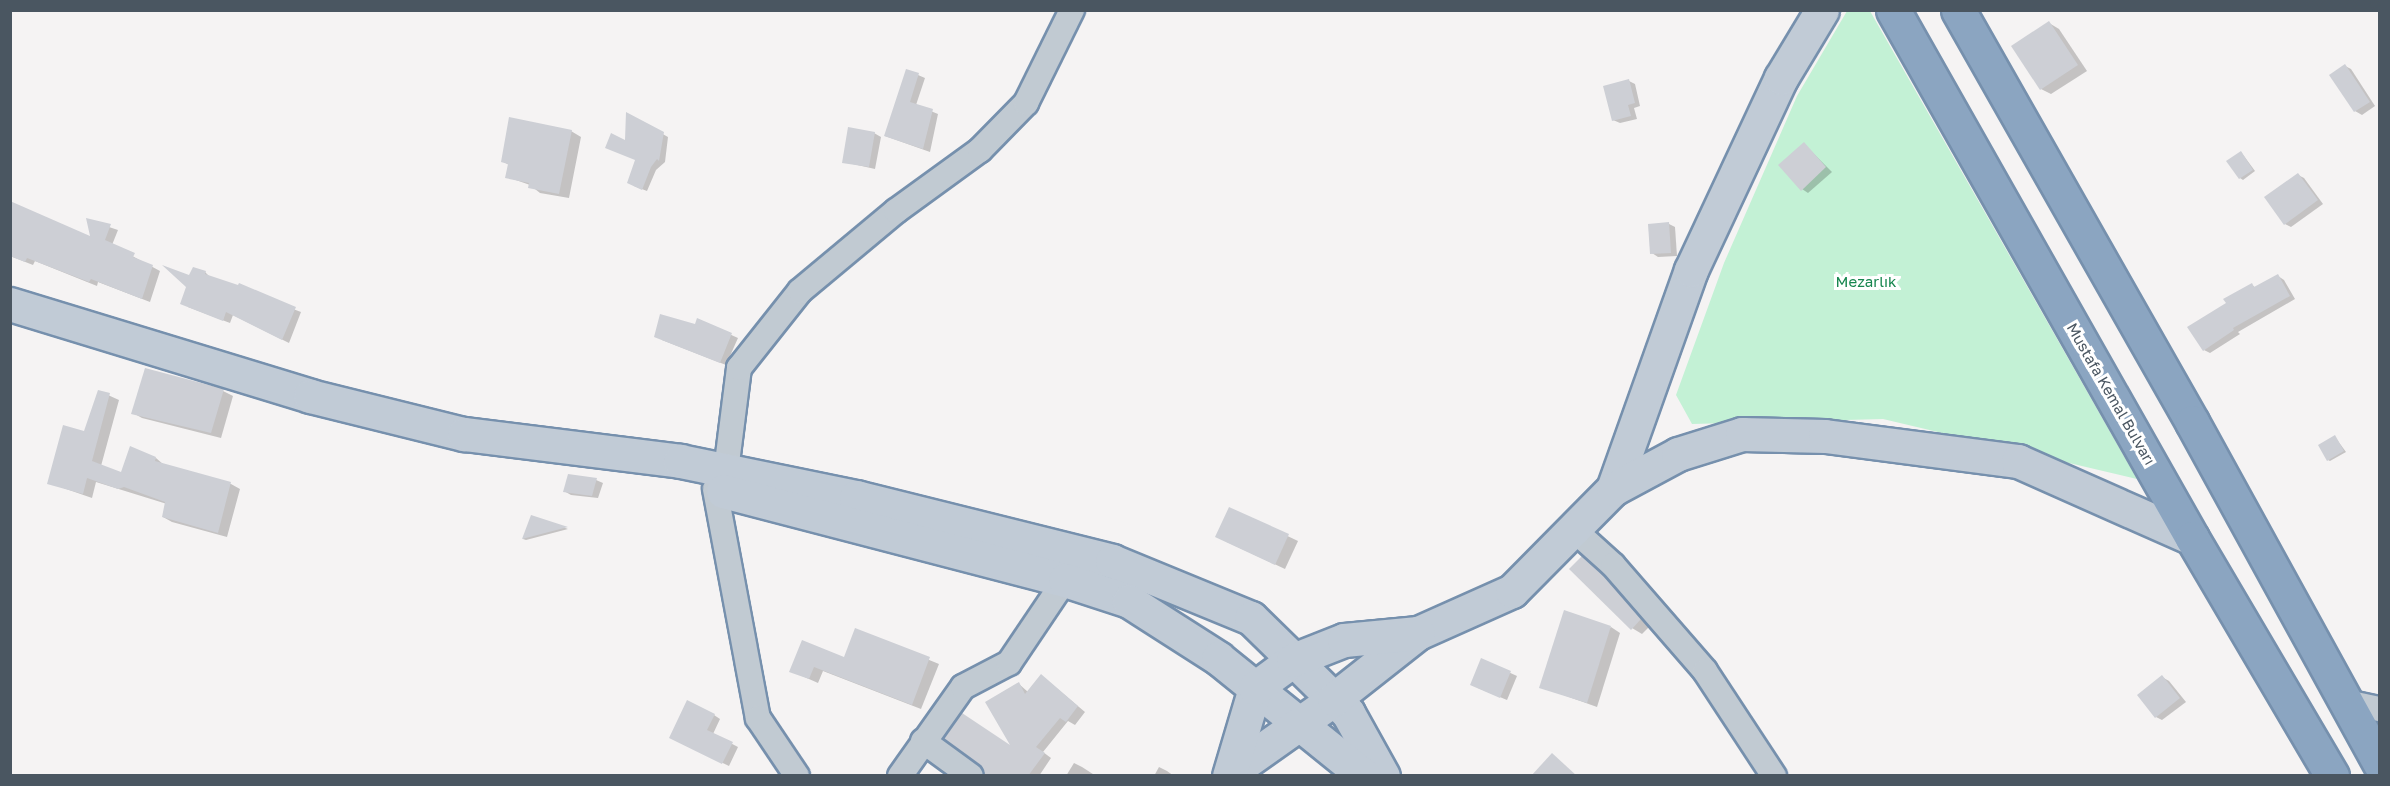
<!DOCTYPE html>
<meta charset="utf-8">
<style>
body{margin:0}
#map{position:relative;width:2390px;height:786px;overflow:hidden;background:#f5f3f3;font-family:"Golos Text",sans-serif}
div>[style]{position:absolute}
.green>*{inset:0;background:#c3f1d5}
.shadow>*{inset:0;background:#0003}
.building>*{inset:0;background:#cdcfd5}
.roads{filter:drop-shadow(2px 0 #7690ad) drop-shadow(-2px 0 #7690ad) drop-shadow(0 2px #7690ad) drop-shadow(0 -2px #7690ad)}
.street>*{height:24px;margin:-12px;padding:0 12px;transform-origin:12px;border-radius:12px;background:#c1cad2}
.secondary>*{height:33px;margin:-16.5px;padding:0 16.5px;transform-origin:16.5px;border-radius:16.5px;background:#c1cbd6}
.highway>*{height:33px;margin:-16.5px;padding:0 16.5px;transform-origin:16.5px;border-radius:16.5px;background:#8ba5c1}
span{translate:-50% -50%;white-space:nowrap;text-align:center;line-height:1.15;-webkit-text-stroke:6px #fff;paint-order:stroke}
.park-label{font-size:15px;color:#17864f}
.street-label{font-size:15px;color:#4a5661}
.frame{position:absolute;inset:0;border:12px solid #4a5661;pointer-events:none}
</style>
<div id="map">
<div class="green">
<div style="clip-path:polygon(1847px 11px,1870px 11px,2137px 479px,1883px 419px,1692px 424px,1676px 395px,1724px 263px,1797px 96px)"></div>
</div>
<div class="shadow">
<div style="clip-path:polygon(2049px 23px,2059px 29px,2087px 71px,2051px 94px,2041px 89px)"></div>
<div style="clip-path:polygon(2345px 66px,2351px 69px,2375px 106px,2362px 115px,2355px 111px)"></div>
<div style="clip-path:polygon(918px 75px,925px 78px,916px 105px,938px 114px,930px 152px,885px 136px)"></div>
<div style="clip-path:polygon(1629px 81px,1635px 84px,1640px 106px,1634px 108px,1637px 119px,1620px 123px,1613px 120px)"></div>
<div style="clip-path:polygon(627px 114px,668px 137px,665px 162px,656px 170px,647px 191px,634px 186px,637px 160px,626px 143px)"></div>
<div style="clip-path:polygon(571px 131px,581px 137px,569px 198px,540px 193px,530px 185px,507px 177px,509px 165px,502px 161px)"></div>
<div style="clip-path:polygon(874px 133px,881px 137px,875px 169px,844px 162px)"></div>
<div style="clip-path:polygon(1804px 144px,1832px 172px,1808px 193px,1802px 189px)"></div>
<div style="clip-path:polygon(2241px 152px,2255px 171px,2243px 180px,2240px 178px)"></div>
<div style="clip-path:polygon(2298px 175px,2304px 178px,2323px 204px,2291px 227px,2285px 224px)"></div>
<div style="clip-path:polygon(88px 220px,118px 230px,112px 245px,160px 271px,150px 302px,98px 282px,97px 286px,35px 261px,33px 265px,10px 256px,92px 239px)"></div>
<div style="clip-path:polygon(1669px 224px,1675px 227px,1677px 256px,1658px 257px,1652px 253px)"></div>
<div style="clip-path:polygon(205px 272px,211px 278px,301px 312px,289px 343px,233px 315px,230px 323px,188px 307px,190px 277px)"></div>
<div style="clip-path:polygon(2278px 276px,2284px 280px,2295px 299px,2238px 332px,2240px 334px,2210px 353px,2204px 350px,2252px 285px,2256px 288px)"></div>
<div style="clip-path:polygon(698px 320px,738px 338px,726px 365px,662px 340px,696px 326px)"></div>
<div style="clip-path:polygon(99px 391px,119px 400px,101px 466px,122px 474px,156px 458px,164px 465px,231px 484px,240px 489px,227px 537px,172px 522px,163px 517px,167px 504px,96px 482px,92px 498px,49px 483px,85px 433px)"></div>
<div style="clip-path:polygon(223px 391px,233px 396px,221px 438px,142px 418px,133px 413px)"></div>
<div style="clip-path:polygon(2335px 437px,2346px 452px,2330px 461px,2328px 460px)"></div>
<div style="clip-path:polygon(596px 480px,603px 483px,598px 498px,571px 495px,564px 491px)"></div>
<div style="clip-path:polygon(1230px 509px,1298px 541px,1285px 569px,1227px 542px)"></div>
<div style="clip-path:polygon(532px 516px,568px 529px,526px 540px,523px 539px)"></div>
<div style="clip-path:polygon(1582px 558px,1613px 582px,1650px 626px,1642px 634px,1632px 628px)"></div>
<div style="clip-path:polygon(1611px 627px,1620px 633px,1597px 707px,1541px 687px)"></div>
<div style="clip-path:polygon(856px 630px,939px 664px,921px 709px,823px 671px,818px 683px,791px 671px,844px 659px)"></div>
<div style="clip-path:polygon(1482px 660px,1517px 676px,1507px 700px,1478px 688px)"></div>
<div style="clip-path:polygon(1042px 676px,1085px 712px,1075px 725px,1068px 721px,1043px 752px,1051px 758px,1039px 776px,985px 776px,1013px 749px,1019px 684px,1028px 692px)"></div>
<div style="clip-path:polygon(2162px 677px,2169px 681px,2186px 702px,2162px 720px,2156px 717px)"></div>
<div style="clip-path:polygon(714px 715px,720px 719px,713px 734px,738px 747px,729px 766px,677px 741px)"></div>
<div style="clip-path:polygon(1074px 763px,1082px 767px,1096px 776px,1066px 776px)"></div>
<div style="clip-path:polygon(1159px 767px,1167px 771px,1174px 776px,1154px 776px)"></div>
</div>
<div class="building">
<div style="clip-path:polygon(2049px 21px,2078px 65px,2040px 90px,2011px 46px)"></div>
<div style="clip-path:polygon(2345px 64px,2370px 102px,2354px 112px,2329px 75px)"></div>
<div style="clip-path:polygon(906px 69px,919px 73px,910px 102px,933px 109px,923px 149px,884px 136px)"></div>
<div style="clip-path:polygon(1629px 79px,1635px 103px,1628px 105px,1631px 116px,1612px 121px,1603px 86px)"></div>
<div style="clip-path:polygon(626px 112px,664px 132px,659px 161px,657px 159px,651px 167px,642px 190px,627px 183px,635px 160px,605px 148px,611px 133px,625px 140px)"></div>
<div style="clip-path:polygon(509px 117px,572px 130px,559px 194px,528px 188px,529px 183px,505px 178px,508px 164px,501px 162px)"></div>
<div style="clip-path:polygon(848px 127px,875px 132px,869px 167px,842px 163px)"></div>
<div style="clip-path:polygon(1804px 142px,1826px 167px,1801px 191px,1778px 165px)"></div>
<div style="clip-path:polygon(2241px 151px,2253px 170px,2239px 179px,2226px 161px)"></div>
<div style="clip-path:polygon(2298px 173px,2318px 200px,2284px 225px,2264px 197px)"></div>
<div style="clip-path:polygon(10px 201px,90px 236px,86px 218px,111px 224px,105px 240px,135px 253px,133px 257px,153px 265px,142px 299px,91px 279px,89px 282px,27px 258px,25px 262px,10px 256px)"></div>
<div style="clip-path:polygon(1669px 222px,1671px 253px,1650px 254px,1648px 224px)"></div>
<div style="clip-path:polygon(162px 265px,189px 275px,193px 267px,206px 271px,205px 274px,238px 285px,239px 283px,296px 307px,282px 340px,226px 312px,223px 321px,180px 304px,186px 287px)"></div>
<div style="clip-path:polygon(2278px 274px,2290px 296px,2233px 328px,2234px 330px,2203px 351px,2187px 327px,2226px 303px,2223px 299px,2252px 283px,2254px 287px)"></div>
<div style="clip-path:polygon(660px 314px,695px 324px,697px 318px,732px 333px,720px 363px,654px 337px)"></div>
<div style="clip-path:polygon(145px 368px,224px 389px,211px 433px,131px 414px)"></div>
<div style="clip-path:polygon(98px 390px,110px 393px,92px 461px,121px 472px,130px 446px,156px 457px,155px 461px,231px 482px,218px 533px,162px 517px,165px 502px,124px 487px,118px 489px,87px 478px,83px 494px,47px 484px,63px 425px,84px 431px)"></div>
<div style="clip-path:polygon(2335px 435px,2344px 451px,2327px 461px,2318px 445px)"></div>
<div style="clip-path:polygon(568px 474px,597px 478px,592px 496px,563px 492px)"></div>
<div style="clip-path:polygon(1229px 507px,1289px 534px,1275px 565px,1215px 537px)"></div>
<div style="clip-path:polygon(531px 515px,568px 527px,522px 539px)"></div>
<div style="clip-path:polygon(1582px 556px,1603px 575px,1641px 619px,1631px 630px,1569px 569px)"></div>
<div style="clip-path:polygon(1564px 610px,1611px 626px,1587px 703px,1539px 688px)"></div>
<div style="clip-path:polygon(855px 628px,930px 657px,912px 705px,814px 667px,809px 679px,789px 672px,802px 640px,844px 657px)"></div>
<div style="clip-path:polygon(1481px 658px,1511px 671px,1500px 698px,1470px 685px)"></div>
<div style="clip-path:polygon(1041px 674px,1078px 706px,1066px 722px,1060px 718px,1036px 747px,1045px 753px,1028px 776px,985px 776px,979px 764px,944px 739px,962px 713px,1010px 745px,985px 702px,1019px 682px,1025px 694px)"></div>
<div style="clip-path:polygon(2162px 675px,2180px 698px,2155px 718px,2137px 695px)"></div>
<div style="clip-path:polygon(687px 700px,715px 714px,707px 730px,733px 742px,722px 764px,669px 738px)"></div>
<div style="clip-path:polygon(1552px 753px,1577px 776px,1531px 776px)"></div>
</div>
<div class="roads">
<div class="street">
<div style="left:726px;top:471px;width:104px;rotate:-82.8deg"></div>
<div style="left:739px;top:368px;width:98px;rotate:-51.6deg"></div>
<div style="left:800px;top:291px;width:125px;rotate:-39.8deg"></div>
<div style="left:896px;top:211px;width:104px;rotate:-36deg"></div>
<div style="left:980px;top:150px;width:66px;rotate:-45.6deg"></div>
<div style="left:1026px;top:103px;width:104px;rotate:-63.7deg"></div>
<div style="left:715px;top:489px;width:233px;rotate:79.4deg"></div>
<div style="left:758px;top:718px;width:70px;rotate:56.1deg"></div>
<div style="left:1573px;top:529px;width:54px;rotate:42deg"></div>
<div style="left:1613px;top:565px;width:140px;rotate:49deg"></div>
<div style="left:1705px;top:671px;width:126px;rotate:56.7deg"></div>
<div style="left:2346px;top:702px;width:35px;rotate:12deg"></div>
<div style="left:923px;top:741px;width:59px;rotate:36.1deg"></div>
<div style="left:900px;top:776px;width:109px;rotate:-54.7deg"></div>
<div style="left:963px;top:687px;width:52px;rotate:-27.6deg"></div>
<div style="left:1009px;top:663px;width:100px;rotate:-56deg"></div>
</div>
<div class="secondary">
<div style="left:10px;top:304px;width:314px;rotate:17deg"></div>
<div style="left:310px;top:396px;width:159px;rotate:13.9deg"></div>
<div style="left:464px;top:434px;width:218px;rotate:7.1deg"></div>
<div style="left:680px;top:461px;width:180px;rotate:11.6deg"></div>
<div style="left:856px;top:497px;width:264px;rotate:14deg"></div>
<div style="left:1112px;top:561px;width:150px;rotate:22.3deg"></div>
<div style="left:1251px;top:618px;width:136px;rotate:44.4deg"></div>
<div style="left:1348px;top:713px;width:72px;rotate:60.9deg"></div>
<div style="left:1613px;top:489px;width:232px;rotate:-70.4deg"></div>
<div style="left:1691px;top:270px;width:212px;rotate:-64.9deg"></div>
<div style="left:1781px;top:78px;width:79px;rotate:-58.9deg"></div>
<div style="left:723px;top:491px;width:353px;rotate:14.6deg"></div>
<div style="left:1065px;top:580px;width:67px;rotate:18.2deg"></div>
<div style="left:1129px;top:601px;width:106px;rotate:32.6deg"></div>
<div style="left:1218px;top:658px;width:188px;rotate:38.9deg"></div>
<div style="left:1231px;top:772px;width:126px;rotate:-35.3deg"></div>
<div style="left:1334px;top:699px;width:107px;rotate:-38.2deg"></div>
<div style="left:1418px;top:633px;width:103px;rotate:-24.1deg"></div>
<div style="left:1512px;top:591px;width:144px;rotate:-45.3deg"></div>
<div style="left:1613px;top:489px;width:74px;rotate:-28.3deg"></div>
<div style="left:1678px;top:454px;width:67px;rotate:-17.4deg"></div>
<div style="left:1742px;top:434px;width:83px;rotate:1.4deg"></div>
<div style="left:1825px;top:436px;width:195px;rotate:7.4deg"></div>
<div style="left:2018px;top:461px;width:190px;rotate:23.9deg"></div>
<div style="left:1229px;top:776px;width:92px;rotate:-73.5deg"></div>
<div style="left:1255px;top:688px;width:47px;rotate:-36.4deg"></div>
<div style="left:1293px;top:660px;width:55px;rotate:-21.4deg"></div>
<div style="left:1344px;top:640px;width:74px;rotate:-5.4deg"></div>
</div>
<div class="highway">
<div style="left:1893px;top:10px;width:607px;rotate:60.48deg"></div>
<div style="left:2192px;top:538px;width:276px;rotate:59.5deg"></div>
<div style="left:1958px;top:10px;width:474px;rotate:60.4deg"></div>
<div style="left:2192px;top:422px;width:390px;rotate:61.2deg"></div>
</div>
</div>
<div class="park-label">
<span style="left:1866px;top:282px">Mezarlık</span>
</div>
<div class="street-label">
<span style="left:2111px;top:394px;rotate:60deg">Mustafa Kemal Bulvarı</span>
</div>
<div class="frame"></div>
</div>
